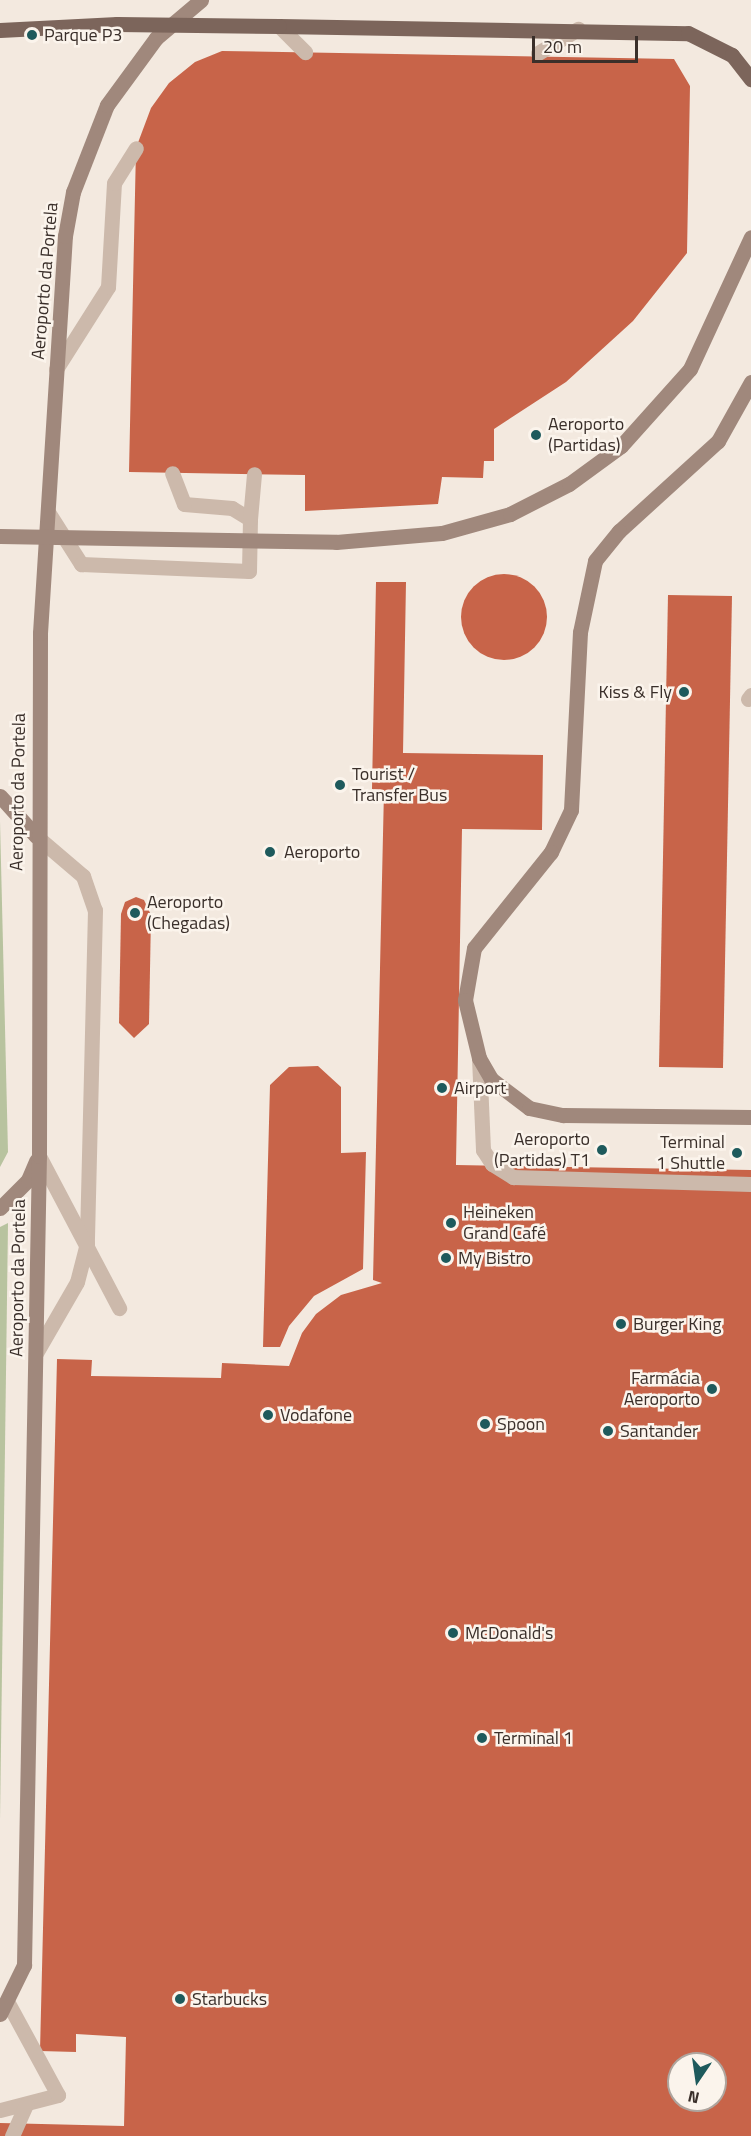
<!DOCTYPE html>
<meta charset="utf-8">
<style>
body{margin:0}
#map{position:relative;width:751px;height:2136px;overflow:hidden;background:#f3e9df;font-family:"Titillium Web",sans-serif}
div>[style]{position:absolute}
.green>*{inset:0;background:#b8c39f}
.building>*{inset:0;background:#c86449}
.round{border-radius:50%}
.lane>*{height:15px;margin:-7.5px;padding:0 7.5px;transform-origin:7.5px;border-radius:7.5px;background:#ccb9ab}
.secondary>*{height:15px;margin:-7.5px;padding:0 7.5px;transform-origin:7.5px;border-radius:7.5px;background:#a0887c}
.primary>*{height:15px;margin:-7.5px;padding:0 7.5px;transform-origin:7.5px;border-radius:7.5px;background:#7c655b}
.secondary-bridge>*{height:15px;margin:-7.5px;padding:0 7.5px;transform-origin:7.5px;border-radius:7.5px;background:#a0887c}
.primary-bridge>*{height:15px;margin:-7.5px;padding:0 7.5px;transform-origin:7.5px;border-radius:7.5px;background:#7c655b}
.dots>*{width:16px;height:16px;translate:-50% -50%;box-sizing:border-box;border:3px solid #fbf4ec;border-radius:50%}
span{translate:-50% -50%;white-space:nowrap;text-align:center;line-height:1.15;-webkit-text-stroke:5px #fbf4ec;paint-order:stroke}
.poi-label{font-size:18px;color:#3a2f2a}
.left{translate:0 -50%;text-align:left}
.right{translate:-100% -50%;text-align:right}
.street-label{font-size:18px;color:#3a2f2a}
.north{position:absolute;left:667px;top:2052px;width:60px;height:60px;box-sizing:border-box;background:#fbf4ec;border:2px solid #aea59e;border-radius:50%;rotate:193deg;font-size:16px;font-weight:700;line-height:24px;text-align:center;color:#3a2f2a}
.north::after{content:'';display:block;margin:auto;width:21px;height:27px;background:#1e5a5c;clip-path:polygon(50% 0,100% 100%,50% 72%,0 100%)}
.scale{position:absolute;left:532px;top:36px;width:106px;height:27px;box-sizing:border-box;border:3px solid #3a2f2a;border-top:0;padding-left:8px;font-size:18px;line-height:21px;white-space:nowrap;color:#3a2f2a;-webkit-text-stroke:4px #fbf4ec;paint-order:stroke}
</style>
<div id="map">
<div class="green">
<div style="clip-path:polygon(0 821px,8px 1152px,0 1167px)"></div>
<div style="clip-path:polygon(8px 1223px,8px 1224px,0 1820px,0 1227px)"></div>
</div>
<div class="building">
<div style="clip-path:polygon(222px 51px,674px 59px,690px 86px,687px 253px,633px 321px,566px 382px,494px 429px,494px 461px,484px 461px,483px 478px,442px 477px,438px 504px,305px 511px,305px 475px,129px 472px,136px 148px,151px 108px,169px 83px,195px 62px)"></div>
<div class="round" style="left:461px;top:574px;width:86px;height:86px"></div>
<div style="clip-path:polygon(evenodd,376px 582px,406px 582px,403px 753px,543px 755px,542px 830px,462px 829px,456px 1165px,751px 1170px,751px 2136px,0 2136px,0 2123px,124px 2126px,126px 2037px,76px 2034px,76px 2052px,40px 2051px,57px 1359px,92px 1360px,91px 1376px,221px 1378px,222px 1363px,289px 1366px,302px 1333px,316px 1314px,341px 1295px,382px 1283px,373px 1280px,384px 790px,372px 789px,376px 582px,679px 2064px,715px 2064px,715px 2100px,679px 2100px,679px 2064px)"></div>
<div style="clip-path:polygon(668px 595px,732px 596px,723px 1068px,659px 1067px)"></div>
<div style="clip-path:polygon(136px 897px,144px 900px,151px 915px,149px 1024px,134px 1038px,119px 1023px,121px 914px,125px 902px)"></div>
<div style="clip-path:polygon(318px 1066px,341px 1087px,341px 1153px,366px 1152px,363px 1269px,314px 1296px,289px 1326px,280px 1347px,263px 1347px,270px 1085px,289px 1067px)"></div>
</div>
<div class="lane">
<div style="left:279px;top:26px;width:37px;rotate:45deg"></div>
<div style="left:538px;top:53px;width:47px;rotate:-31deg"></div>
<div style="left:56px;top:369px;width:97px;rotate:-57.6deg"></div>
<div style="left:108px;top:287px;width:104px;rotate:-86.7deg"></div>
<div style="left:114px;top:183px;width:41px;rotate:-57.8deg"></div>
<div style="left:48px;top:512px;width:62px;rotate:57.6deg"></div>
<div style="left:81px;top:564px;width:168px;rotate:2.4deg"></div>
<div style="left:249px;top:571px;width:52px;rotate:-88.9deg"></div>
<div style="left:250px;top:519px;width:21px;rotate:-149deg"></div>
<div style="left:232px;top:508px;width:48px;rotate:-175.2deg"></div>
<div style="left:184px;top:504px;width:33px;rotate:-111deg"></div>
<div style="left:250px;top:519px;width:45px;rotate:-84.9deg"></div>
<div style="left:748px;top:699px;width:5px;rotate:-53deg"></div>
<div style="left:36px;top:836px;width:62px;rotate:40.4deg"></div>
<div style="left:83px;top:876px;width:36px;rotate:71deg"></div>
<div style="left:95px;top:910px;width:333px;rotate:91.4deg"></div>
<div style="left:87px;top:1243px;width:40px;rotate:104.4deg"></div>
<div style="left:77px;top:1282px;width:82px;rotate:120deg"></div>
<div style="left:479px;top:1058px;width:92px;rotate:87.5deg"></div>
<div style="left:483px;top:1150px;width:17px;rotate:57deg"></div>
<div style="left:492px;top:1164px;width:25px;rotate:32deg"></div>
<div style="left:513px;top:1177px;width:238px;rotate:1.7deg"></div>
<div style="left:39px;top:1156px;width:172px;rotate:62.2deg"></div>
<div style="left:0;top:2110px;width:60px;rotate:-14.5deg"></div>
<div style="left:58px;top:2095px;width:105px;rotate:-118.5deg"></div>
<div style="left:12px;top:2136px;width:35px;rotate:-66deg"></div>
</div>
<div class="secondary">
<div style="left:751px;top:382px;width:68px;rotate:119.2deg"></div>
<div style="left:718px;top:441px;width:134px;rotate:137.7deg"></div>
<div style="left:619px;top:531px;width:38px;rotate:129deg"></div>
<div style="left:595px;top:561px;width:73px;rotate:101.9deg"></div>
<div style="left:580px;top:632px;width:178px;rotate:92.9deg"></div>
<div style="left:571px;top:810px;width:47px;rotate:115.5deg"></div>
<div style="left:551px;top:852px;width:123px;rotate:128.7deg"></div>
<div style="left:474px;top:948px;width:53px;rotate:99.8deg"></div>
<div style="left:465px;top:1000px;width:60px;rotate:76.4deg"></div>
<div style="left:479px;top:1058px;width:24px;rotate:60deg"></div>
<div style="left:491px;top:1079px;width:48px;rotate:37.3deg"></div>
<div style="left:529px;top:1108px;width:35px;rotate:12deg"></div>
<div style="left:563px;top:1115px;width:188px;rotate:0.6deg"></div>
<div style="left:442px;top:533px;width:71px;rotate:-15.6deg"></div>
<div style="left:510px;top:514px;width:66px;rotate:-27deg"></div>
<div style="left:569px;top:484px;width:64px;rotate:-36.2deg"></div>
<div style="left:621px;top:446px;width:103px;rotate:-48.1deg"></div>
<div style="left:690px;top:369px;width:145px;rotate:-65.2deg"></div>
<div style="left:0;top:796px;width:54px;rotate:48deg"></div>
<div style="left:0;top:1208px;width:40px;rotate:-45deg"></div>
<div style="left:28px;top:1180px;width:21px;rotate:-67deg"></div>
<div style="left:0;top:2014px;width:55px;rotate:-63.9deg"></div>
<div style="left:24px;top:1965px;width:809px;rotate:-88.94deg"></div>
<div style="left:39px;top:1156px;width:523px;rotate:-89.89deg"></div>
<div style="left:40px;top:633px;width:398px;rotate:-86.4deg"></div>
<div style="left:65px;top:236px;width:45px;rotate:-79.7deg"></div>
<div style="left:73px;top:192px;width:93px;rotate:-68.7deg"></div>
<div style="left:107px;top:105px;width:83px;rotate:-53.8deg"></div>
<div style="left:156px;top:38px;width:59px;rotate:-40.2deg"></div>
</div>
<div class="primary">
<div style="left:279px;top:26px;width:409px;rotate:1deg"></div>
<div style="left:688px;top:33px;width:49px;rotate:26.6deg"></div>
<div style="left:732px;top:55px;width:31px;rotate:52deg"></div>
</div>
<div class="secondary-bridge">
<div style="left:0;top:536px;width:336px;rotate:1deg"></div>
<div style="left:336px;top:542px;width:106px;rotate:-4.9deg"></div>
</div>
<div class="primary-bridge">
<div style="left:0;top:30px;width:117px;rotate:-2.9deg"></div>
<div style="left:117px;top:24px;width:162px;rotate:0.7deg"></div>
</div>
<div class="dots">
<div style="left:32px;top:35px;background:#1e5a5c"></div>
<div style="left:536px;top:435px;background:#1e5a5c"></div>
<div style="left:684px;top:692px;background:#1e5a5c"></div>
<div style="left:340px;top:785px;background:#1e5a5c"></div>
<div style="left:270px;top:852px;background:#1e5a5c"></div>
<div style="left:135px;top:913px;background:#1e5a5c"></div>
<div style="left:442px;top:1088px;background:#1e5a5c"></div>
<div style="left:602px;top:1150px;background:#1e5a5c"></div>
<div style="left:737px;top:1153px;background:#1e5a5c"></div>
<div style="left:451px;top:1223px;background:#1e5a5c"></div>
<div style="left:446px;top:1258px;background:#1e5a5c"></div>
<div style="left:621px;top:1324px;background:#1e5a5c"></div>
<div style="left:712px;top:1389px;background:#1e5a5c"></div>
<div style="left:268px;top:1415px;background:#1e5a5c"></div>
<div style="left:485px;top:1424px;background:#1e5a5c"></div>
<div style="left:608px;top:1431px;background:#1e5a5c"></div>
<div style="left:453px;top:1633px;background:#1e5a5c"></div>
<div style="left:482px;top:1738px;background:#1e5a5c"></div>
<div style="left:180px;top:1999px;background:#1e5a5c"></div>
</div>
<div class="poi-label">
<span class="left" style="left:44px;top:35px">Parque P3</span>
<span class="left" style="left:548px;top:435px">Aeroporto<br>(Partidas)</span>
<span class="right" style="left:672px;top:692px">Kiss &amp; Fly</span>
<span class="left" style="left:352px;top:785px">Tourist /<br>Transfer Bus</span>
<span class="left" style="left:284px;top:852px">Aeroporto</span>
<span class="left" style="left:147px;top:913px">Aeroporto<br>(Chegadas)</span>
<span class="left" style="left:454px;top:1088px">Airport</span>
<span class="right" style="left:590px;top:1150px">Aeroporto<br>(Partidas) T1</span>
<span class="right" style="left:725px;top:1153px">Terminal<br>1 Shuttle</span>
<span class="left" style="left:463px;top:1223px">Heineken<br>Grand Café</span>
<span class="left" style="left:458px;top:1258px">My Bistro</span>
<span class="left" style="left:633px;top:1324px">Burger King</span>
<span class="right" style="left:700px;top:1389px">Farmácia<br>Aeroporto</span>
<span class="left" style="left:280px;top:1415px">Vodafone</span>
<span class="left" style="left:497px;top:1424px">Spoon</span>
<span class="left" style="left:620px;top:1431px">Santander</span>
<span class="left" style="left:465px;top:1633px">McDonald's</span>
<span class="left" style="left:494px;top:1738px">Terminal 1</span>
<span class="left" style="left:192px;top:1999px">Starbucks</span>
</div>
<div class="street-label">
<span style="left:45px;top:281px;rotate:-85deg">Aeroporto da Portela</span>
<span style="left:18px;top:792px;rotate:-89deg">Aeroporto da Portela</span>
<span style="left:18px;top:1278px;rotate:-89deg">Aeroporto da Portela</span>
</div>
<div class="north">N</div>
<div class="scale">20 m</div>
</div>
